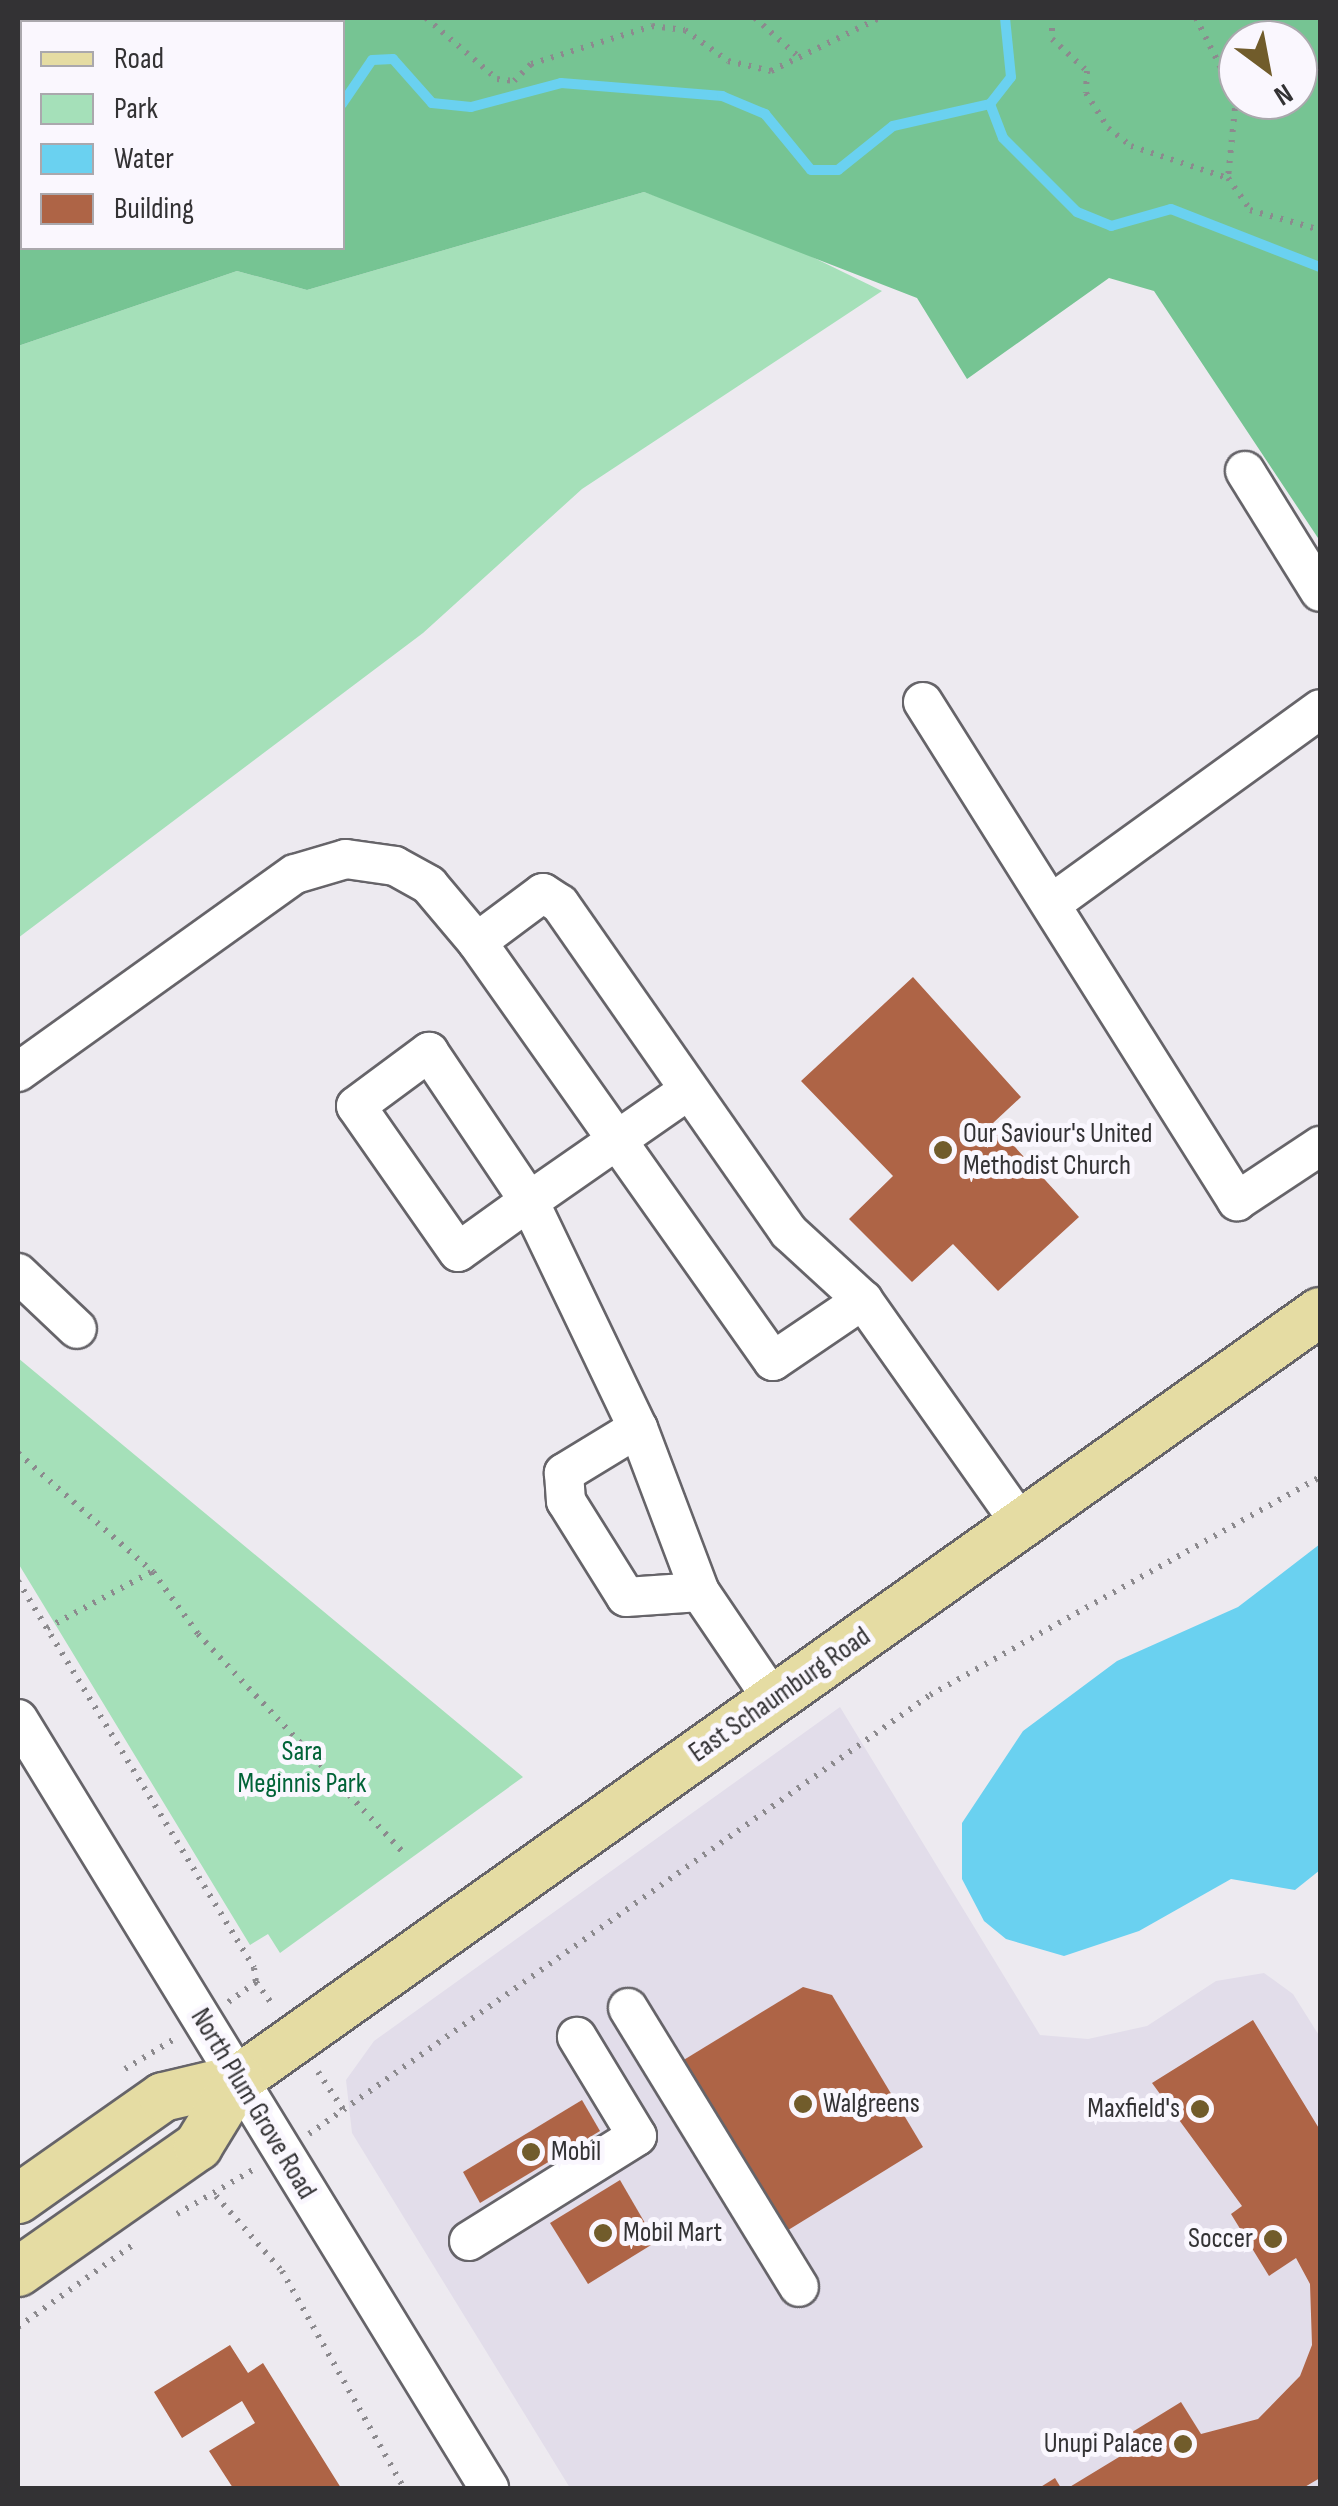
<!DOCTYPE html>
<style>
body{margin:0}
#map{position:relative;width:1338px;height:2506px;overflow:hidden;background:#edeaf0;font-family:"Sofia Sans Condensed",sans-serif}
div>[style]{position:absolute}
.built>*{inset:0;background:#e2ddea}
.green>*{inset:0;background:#a5e0b9}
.forest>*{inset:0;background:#76c493}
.water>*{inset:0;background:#6ad1f0}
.stream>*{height:10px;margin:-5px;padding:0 5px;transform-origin:5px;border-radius:5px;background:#6ad1f0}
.building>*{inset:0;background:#ae6446}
.path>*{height:6px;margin-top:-3px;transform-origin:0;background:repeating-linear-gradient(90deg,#8c8a8e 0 2.5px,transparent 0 10.5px)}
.roads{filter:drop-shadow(2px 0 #666469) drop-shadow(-2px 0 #666469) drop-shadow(0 2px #666469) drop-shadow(0 -2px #666469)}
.minor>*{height:38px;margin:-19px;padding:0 19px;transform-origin:19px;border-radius:19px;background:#fff}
.major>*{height:48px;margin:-24px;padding:0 24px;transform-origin:24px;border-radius:24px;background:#e5dca3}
.dots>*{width:28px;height:28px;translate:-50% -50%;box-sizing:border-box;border:5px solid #faf7fe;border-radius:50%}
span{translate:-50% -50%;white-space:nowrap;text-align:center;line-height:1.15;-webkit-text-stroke:10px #faf7fe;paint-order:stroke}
.poi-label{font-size:28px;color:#333234}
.left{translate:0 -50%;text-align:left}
.right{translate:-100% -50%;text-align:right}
.street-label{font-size:28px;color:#333234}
.park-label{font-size:28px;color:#006337}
.frame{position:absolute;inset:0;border:20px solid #333234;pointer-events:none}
.legend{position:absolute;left:20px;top:20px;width:325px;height:230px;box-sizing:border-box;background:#faf7fe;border:2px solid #aaa8ad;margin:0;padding:12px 18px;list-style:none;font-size:30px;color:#333234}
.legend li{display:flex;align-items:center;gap:20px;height:50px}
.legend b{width:50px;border:2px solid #aaa8ad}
.north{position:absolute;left:1218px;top:20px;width:100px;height:100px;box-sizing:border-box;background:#faf7fe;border:2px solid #aaa8ad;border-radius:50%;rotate:148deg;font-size:28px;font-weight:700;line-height:40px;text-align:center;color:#333234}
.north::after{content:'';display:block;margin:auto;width:35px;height:45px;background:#715c2b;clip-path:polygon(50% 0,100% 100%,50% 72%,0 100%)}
</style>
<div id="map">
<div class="built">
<div style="clip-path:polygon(840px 1707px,1040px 2035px,1088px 2039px,1147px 2026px,1216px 1981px,1264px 1973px,1293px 1994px,1320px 2037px,1320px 2488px,570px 2488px,352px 2133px,346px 2080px,374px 2041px)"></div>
</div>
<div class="green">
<div style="clip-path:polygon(158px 18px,274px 18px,267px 22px)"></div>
<div style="clip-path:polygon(644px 192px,759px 231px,882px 291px,582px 489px,423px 633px,18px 938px,18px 346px,237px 271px,307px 290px)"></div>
<div style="clip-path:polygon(18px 1358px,523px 1777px,280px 1953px,268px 1934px,250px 1945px,18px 1563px)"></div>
</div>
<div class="forest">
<div style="clip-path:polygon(evenodd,18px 18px,162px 22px,22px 22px,22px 248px,342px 248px,342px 22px,266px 22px,273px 18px,1320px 18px,1320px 541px,1154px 291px,1109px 278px,967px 379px,917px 298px,644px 192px,307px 290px,237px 271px,18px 346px,18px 18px,1238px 40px,1298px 40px,1298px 100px,1238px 100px,1238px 40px)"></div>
</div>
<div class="water">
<div style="clip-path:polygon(1320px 1544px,1320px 1870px,1295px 1890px,1231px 1879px,1139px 1931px,1064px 1956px,1006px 1939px,984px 1921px,962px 1879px,962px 1823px,1023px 1731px,1117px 1661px,1238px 1607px)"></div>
</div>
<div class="stream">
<div style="left:342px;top:104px;width:53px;rotate:-55.7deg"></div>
<div style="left:372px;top:60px;width:21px;rotate:-3deg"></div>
<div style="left:393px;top:59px;width:59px;rotate:48.4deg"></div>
<div style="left:432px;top:103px;width:39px;rotate:6deg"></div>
<div style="left:471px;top:107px;width:93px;rotate:-14.9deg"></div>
<div style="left:561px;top:83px;width:162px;rotate:4.6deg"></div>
<div style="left:722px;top:96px;width:47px;rotate:22.7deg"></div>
<div style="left:765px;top:114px;width:72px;rotate:50.6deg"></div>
<div style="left:811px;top:170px;width:27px"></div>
<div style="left:838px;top:170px;width:70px;rotate:-38.7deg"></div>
<div style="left:893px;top:126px;width:99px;rotate:-12.8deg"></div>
<div style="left:990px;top:104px;width:34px;rotate:-52deg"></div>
<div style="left:1011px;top:77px;width:59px;rotate:-95.8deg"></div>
<div style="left:990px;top:104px;width:36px;rotate:69deg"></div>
<div style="left:1003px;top:138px;width:105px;rotate:45deg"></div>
<div style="left:1077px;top:212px;width:37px;rotate:22deg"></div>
<div style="left:1111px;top:226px;width:62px;rotate:-15.8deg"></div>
<div style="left:1171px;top:209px;width:160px;rotate:21.3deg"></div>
<div style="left:18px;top:213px;width:4px;rotate:14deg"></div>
</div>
<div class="building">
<div style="clip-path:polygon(913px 977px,1021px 1097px,993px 1123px,1079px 1217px,998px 1291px,953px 1244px,912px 1282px,849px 1219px,893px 1176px,801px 1081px)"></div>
<div style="clip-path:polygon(803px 1987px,832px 1995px,923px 2147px,785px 2232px,682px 2061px)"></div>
<div style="clip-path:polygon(1253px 2020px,1320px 2130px,1320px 2478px,1303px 2488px,1068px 2488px,1124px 2454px,1116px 2442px,1181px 2402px,1201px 2434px,1258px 2419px,1300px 2376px,1312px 2345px,1310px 2284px,1296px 2258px,1269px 2276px,1231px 2214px,1242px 2206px,1152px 2083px)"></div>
<div style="clip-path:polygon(582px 2100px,600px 2131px,480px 2203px,463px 2172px)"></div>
<div style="clip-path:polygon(620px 2180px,656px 2242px,588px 2284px,550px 2223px)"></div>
<div style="clip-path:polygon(230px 2345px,248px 2373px,263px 2363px,341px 2488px,233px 2488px,209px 2451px,255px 2423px,242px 2401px,182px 2438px,154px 2392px)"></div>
<div style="clip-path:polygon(1055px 2478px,1061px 2488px,1039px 2488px)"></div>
</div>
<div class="path">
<div style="left:426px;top:18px;width:94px;rotate:40.7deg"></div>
<div style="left:497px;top:79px;width:17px;rotate:7deg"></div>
<div style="left:514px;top:81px;width:24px;rotate:-45deg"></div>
<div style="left:531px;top:64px;width:127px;rotate:-17.4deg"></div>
<div style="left:652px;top:26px;width:33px;rotate:7deg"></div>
<div style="left:685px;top:30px;width:53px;rotate:35.8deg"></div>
<div style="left:728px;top:61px;width:44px;rotate:13.1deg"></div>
<div style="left:771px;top:71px;width:120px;rotate:-26.1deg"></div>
<div style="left:755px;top:18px;width:62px;rotate:41.7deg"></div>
<div style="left:1052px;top:18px;width:21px;rotate:90deg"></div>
<div style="left:1052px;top:39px;width:47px;rotate:42.4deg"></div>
<div style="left:1087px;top:71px;width:22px;rotate:93deg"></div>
<div style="left:1086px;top:93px;width:41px;rotate:57.8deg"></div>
<div style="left:1108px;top:128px;width:29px;rotate:38deg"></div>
<div style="left:1131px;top:146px;width:102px;rotate:18.3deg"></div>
<div style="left:1228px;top:178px;width:39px;rotate:55deg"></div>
<div style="left:1250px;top:210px;width:73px;rotate:15.9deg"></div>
<div style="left:1196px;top:18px;width:89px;rotate:63.4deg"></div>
<div style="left:1236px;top:98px;width:80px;rotate:95.7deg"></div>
<div style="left:219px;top:22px;width:8px;rotate:-30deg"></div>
<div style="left:18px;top:81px;width:4px;rotate:27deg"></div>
<div style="left:18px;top:1453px;width:180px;rotate:41.4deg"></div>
<div style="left:153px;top:1572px;width:77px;rotate:54deg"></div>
<div style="left:198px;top:1634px;width:301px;rotate:46.8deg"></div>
<div style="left:18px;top:1581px;width:453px;rotate:58.6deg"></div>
<div style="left:254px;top:1968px;width:14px;rotate:82deg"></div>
<div style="left:256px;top:1982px;width:36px;rotate:144deg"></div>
<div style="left:47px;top:1628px;width:118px;rotate:-28.3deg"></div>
<div style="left:256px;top:1982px;width:31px;rotate:54deg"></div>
<div style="left:125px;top:2069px;width:60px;rotate:-31.3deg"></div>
<div style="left:318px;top:2072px;width:48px;rotate:56deg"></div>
<div style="left:309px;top:2134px;width:761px;rotate:-35.26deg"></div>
<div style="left:930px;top:1695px;width:447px;rotate:-29.2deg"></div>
<div style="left:216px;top:2196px;width:100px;rotate:48.7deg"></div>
<div style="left:282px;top:2271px;width:249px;rotate:60.7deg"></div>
<div style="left:177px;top:2214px;width:91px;rotate:-30.2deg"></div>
<div style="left:18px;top:2327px;width:143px;rotate:-35.6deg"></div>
</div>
<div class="roads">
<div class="minor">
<div style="left:1245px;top:471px;width:142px;rotate:58.2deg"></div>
<div style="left:923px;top:702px;width:590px;rotate:57.82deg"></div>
<div style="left:1237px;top:1201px;width:100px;rotate:-33.5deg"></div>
<div style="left:1051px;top:904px;width:332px;rotate:-35.9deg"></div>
<div style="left:477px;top:942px;width:82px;rotate:-36.6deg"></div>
<div style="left:543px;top:893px;width:20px;rotate:33deg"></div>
<div style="left:560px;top:904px;width:400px;rotate:55.1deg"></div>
<div style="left:789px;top:1232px;width:100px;rotate:42.6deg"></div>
<div style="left:429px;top:1052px;width:179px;rotate:56.1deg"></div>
<div style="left:529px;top:1201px;width:87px;rotate:144.3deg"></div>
<div style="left:458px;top:1252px;width:178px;rotate:-124.9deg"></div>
<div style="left:356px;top:1106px;width:91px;rotate:-36.5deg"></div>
<div style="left:18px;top:1072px;width:340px;rotate:-35.6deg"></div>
<div style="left:295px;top:874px;width:53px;rotate:-16.4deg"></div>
<div style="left:346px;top:859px;width:49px;rotate:8.1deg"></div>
<div style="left:395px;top:866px;width:39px;rotate:29deg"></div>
<div style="left:429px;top:885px;width:75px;rotate:49.9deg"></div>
<div style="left:477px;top:942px;width:513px;rotate:54.76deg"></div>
<div style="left:773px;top:1361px;width:109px;rotate:-34.1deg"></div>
<div style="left:863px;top:1300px;width:274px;rotate:54.8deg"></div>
<div style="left:689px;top:1090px;width:195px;rotate:145.2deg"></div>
<div style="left:529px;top:1201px;width:252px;rotate:64.4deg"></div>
<div style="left:638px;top:1428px;width:175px;rotate:69.3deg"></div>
<div style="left:700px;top:1592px;width:130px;rotate:55.9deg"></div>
<div style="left:18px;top:1273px;width:81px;rotate:43.5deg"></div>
<div style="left:638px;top:1428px;width:87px;rotate:148.7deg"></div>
<div style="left:564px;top:1473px;width:28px;rotate:86deg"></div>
<div style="left:566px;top:1501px;width:113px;rotate:58deg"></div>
<div style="left:626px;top:1597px;width:74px;rotate:-3.9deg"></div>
<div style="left:18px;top:1719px;width:902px;rotate:58.51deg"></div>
<div style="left:628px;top:2008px;width:327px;rotate:58.5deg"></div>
<div style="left:469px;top:2241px;width:198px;rotate:-32deg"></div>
<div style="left:637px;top:2136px;width:116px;rotate:-121.2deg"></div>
</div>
<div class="major">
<div style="left:18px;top:2199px;width:177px;rotate:-35.1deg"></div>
<div style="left:163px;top:2097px;width:78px;rotate:-13.3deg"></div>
<div style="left:239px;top:2079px;width:1325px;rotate:-35.36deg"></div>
<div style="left:18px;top:2272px;width:220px;rotate:-35deg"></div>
<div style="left:198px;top:2146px;width:79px;rotate:-58.5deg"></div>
</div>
</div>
<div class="dots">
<div style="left:943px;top:1150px;background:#715c2b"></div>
<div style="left:803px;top:2104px;background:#715c2b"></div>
<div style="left:1200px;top:2109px;background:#715c2b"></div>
<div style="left:531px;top:2152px;background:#715c2b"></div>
<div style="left:603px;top:2233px;background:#715c2b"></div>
<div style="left:1273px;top:2239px;background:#715c2b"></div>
<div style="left:1183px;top:2444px;background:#715c2b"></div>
</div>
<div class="poi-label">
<span class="left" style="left:963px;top:1150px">Our Saviour's United<br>Methodist Church</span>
<span class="left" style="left:823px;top:2104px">Walgreens</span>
<span class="right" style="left:1180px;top:2109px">Maxfield's</span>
<span class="left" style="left:551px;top:2152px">Mobil</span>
<span class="left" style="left:623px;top:2233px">Mobil Mart</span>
<span class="right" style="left:1253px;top:2239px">Soccer</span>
<span class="right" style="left:1163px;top:2444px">Unupi Palace</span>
</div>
<div class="street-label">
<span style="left:780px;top:1695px;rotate:-35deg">East Schaumburg Road</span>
<span style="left:253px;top:2104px;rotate:59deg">North Plum Grove Road</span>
</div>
<div class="park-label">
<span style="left:302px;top:1768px">Sara<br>Meginnis Park</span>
</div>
<div class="frame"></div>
<ul class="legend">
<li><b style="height:12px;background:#e5dca3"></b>Road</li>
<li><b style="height:28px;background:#a5e0b9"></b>Park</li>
<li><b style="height:28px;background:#6ad1f0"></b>Water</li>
<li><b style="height:28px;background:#ae6446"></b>Building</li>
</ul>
<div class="north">N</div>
</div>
